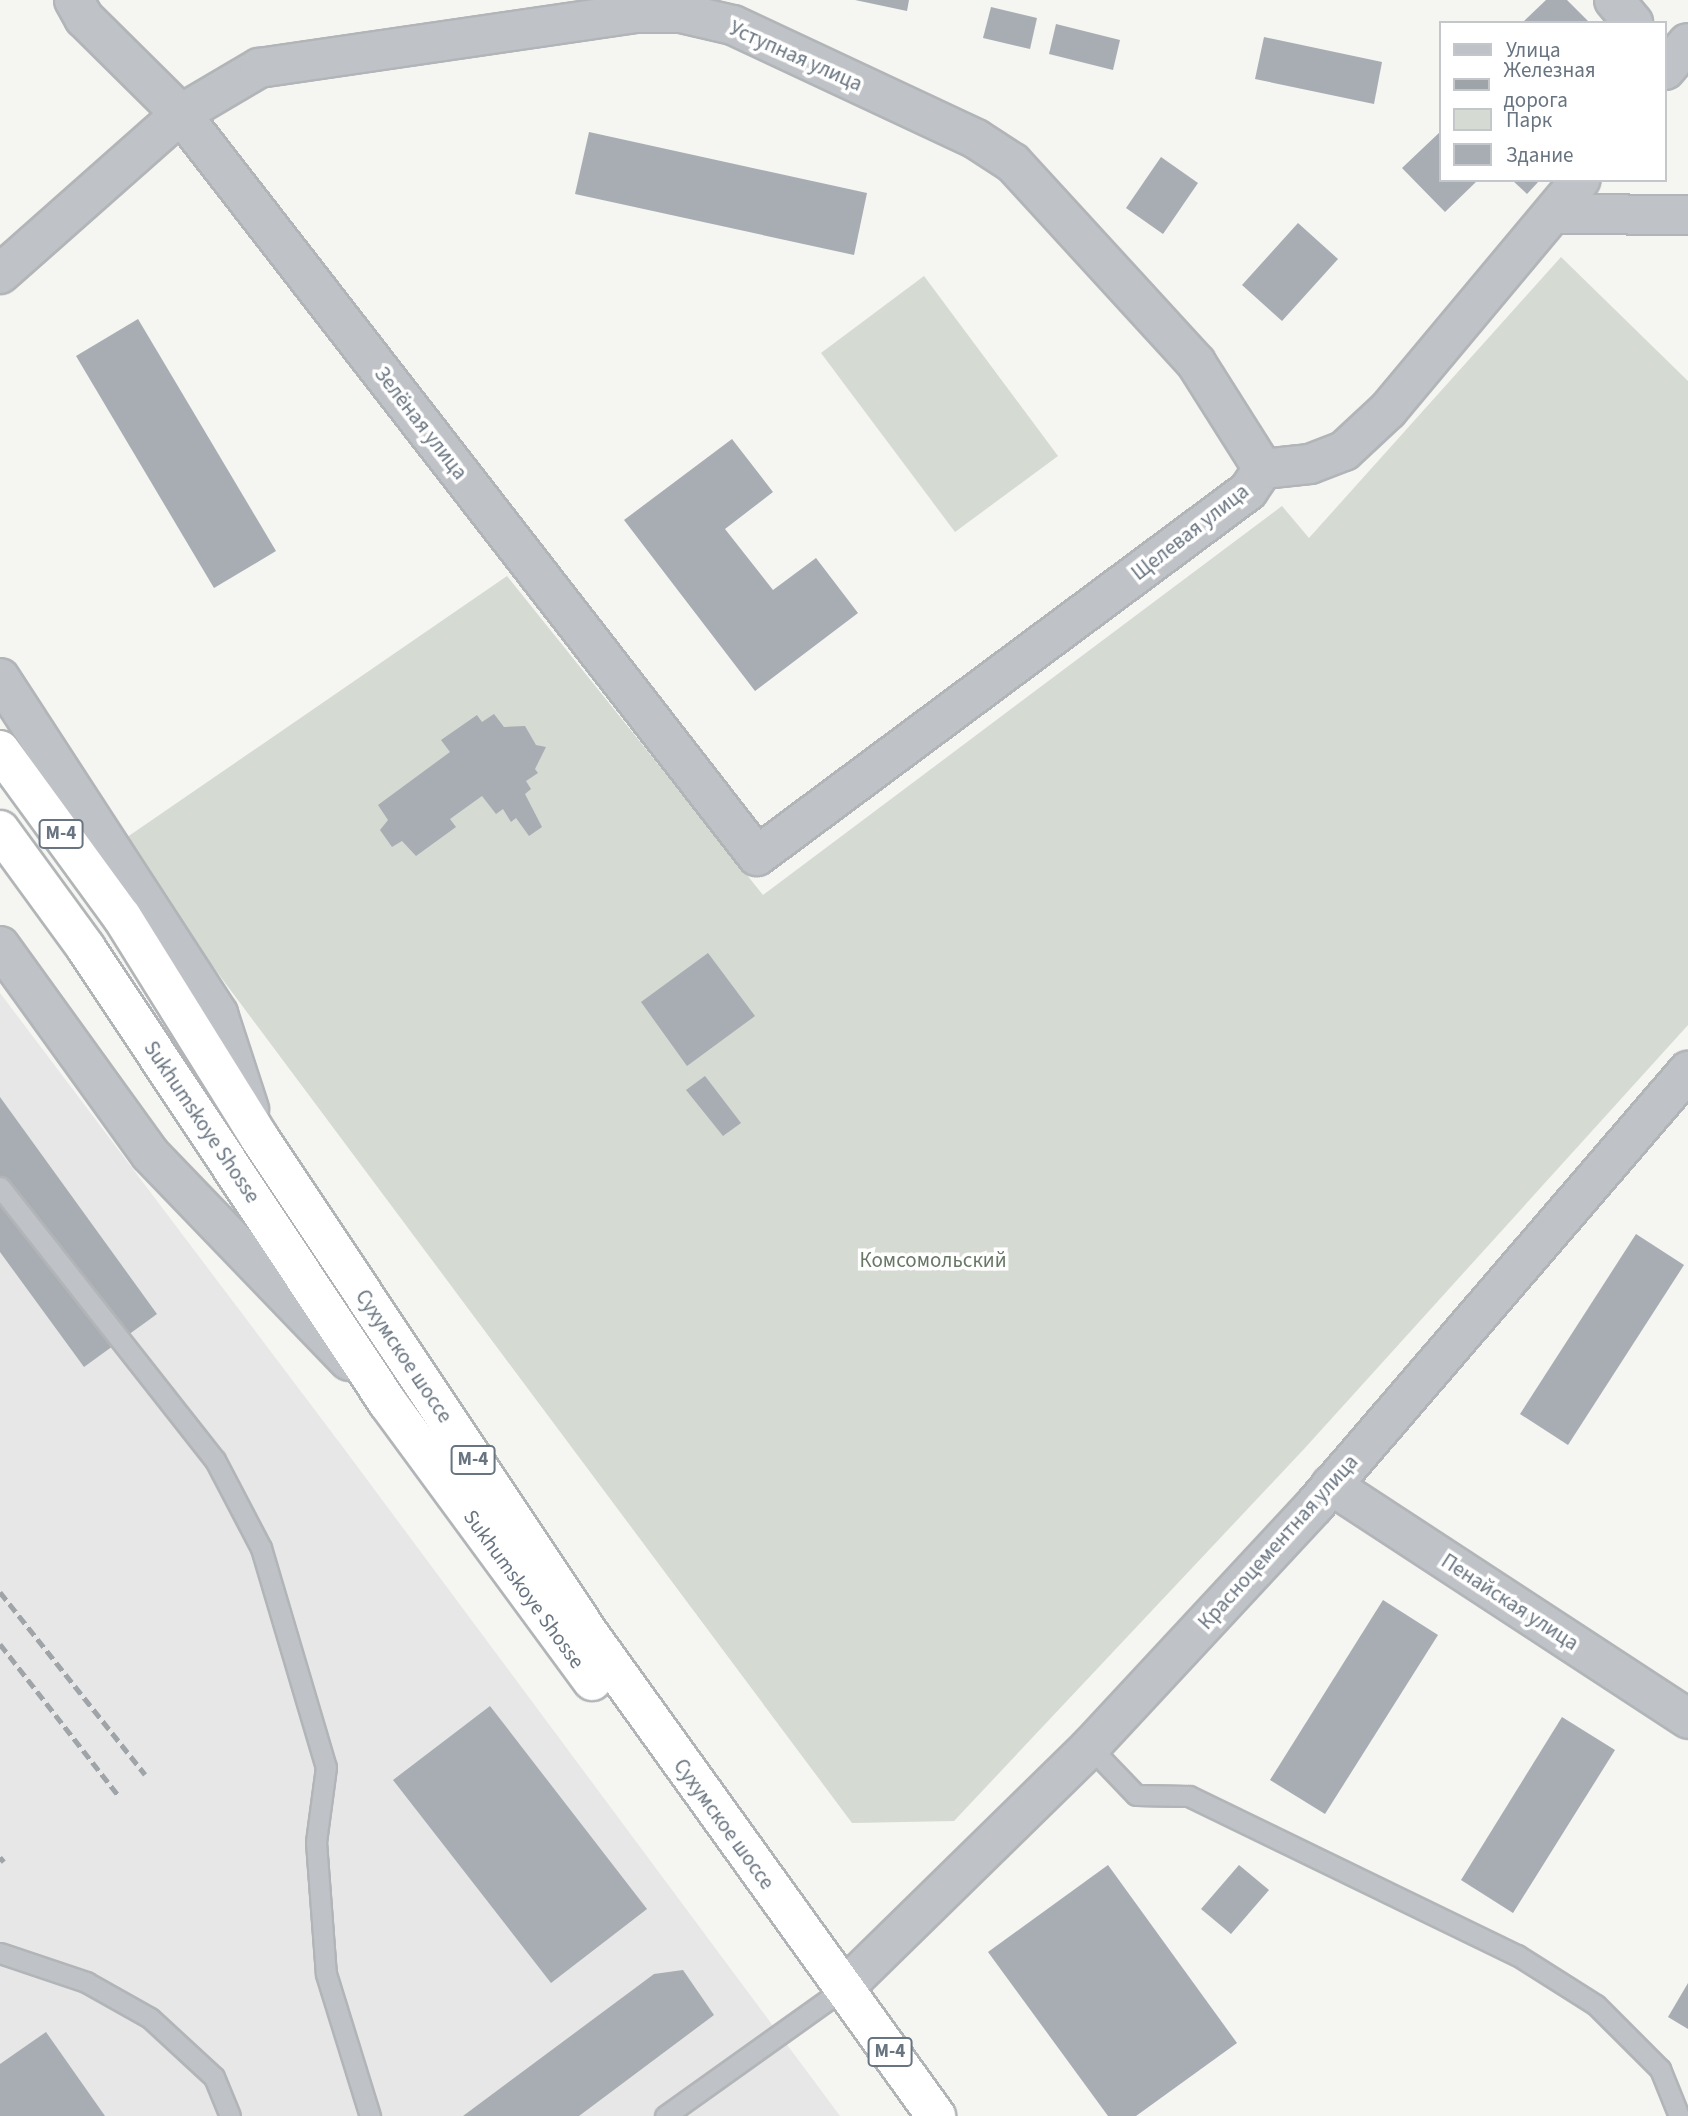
<!DOCTYPE html>
<meta charset="utf-8">
<style>
body{margin:0}
#map{position:relative;width:1688px;height:2116px;overflow:hidden;background:#f5f5f2;font-family:"Source Sans 3",sans-serif}
div>[style]{position:absolute}
.built>*{inset:0;background:#e6e7e6}
.green>*{inset:0;background:#d5dad2}
.building>*{inset:0;background:#a7adb2}
.roads{filter:drop-shadow(2px 0 #b2b5b8) drop-shadow(-2px 0 #b2b5b8) drop-shadow(0 2px #b2b5b8) drop-shadow(0 -2px #b2b5b8)}
.service>*{height:19px;margin:-9.5px;padding:0 9.5px;transform-origin:9.5px;border-radius:9.5px;background:#bfc2c6}
.minor>*{height:38px;margin:-19px;padding:0 19px;transform-origin:19px;border-radius:19px;background:#bfc2c6}
.trunk>*{height:38px;margin:-19px;padding:0 19px;transform-origin:19px;border-radius:19px;background:#fff}
.rail>*{height:5px;margin-top:-2.5px;transform-origin:0;background:repeating-linear-gradient(90deg,#9fa4a9 0 10px,transparent 0 15px)}
span{translate:-50% -50%;white-space:nowrap;text-align:center;line-height:1.15;-webkit-text-stroke:7px #fff;paint-order:stroke}
.shield-label span{padding:2px 5px;background:#fff;border:2px solid;border-radius:5px;-webkit-text-stroke-width:0}
.shield-label{font-size:19px;color:#687480;font-weight:700}
.street-label{font-size:21px;color:#687480}
.park-label{font-size:21px;color:#697866}
.legend{position:absolute;left:1439px;top:21px;width:228px;height:161px;box-sizing:border-box;background:#fff;border:2px solid #c3c7cc;margin:0;padding:9px 12px;list-style:none;font-size:21px;color:#687480}
.legend li{display:flex;align-items:center;gap:14px;height:35px}
.legend b{width:35px;border:2px solid #c3c7cc}
</style>
<div id="map">
<div class="built">
<div style="clip-path:polygon(0 993px,342px 1446px,840px 2116px,0 2116px)"></div>
</div>
<div class="green">
<div style="clip-path:polygon(1561px 257px,1688px 381px,1688px 1025px,1304px 1449px,954px 1821px,852px 1823px,120px 842px,507px 576px,763px 895px,1282px 506px,1309px 538px)"></div>
<div style="clip-path:polygon(924px 276px,1058px 456px,955px 532px,821px 353px)"></div>
</div>
<div class="building">
<div style="clip-path:polygon(855px 0,909px 0,907px 11px)"></div>
<div style="clip-path:polygon(1546px 0,1567px 0,1590px 23px,1522px 23px)"></div>
<div style="clip-path:polygon(991px 7px,1037px 18px,1030px 49px,983px 38px)"></div>
<div style="clip-path:polygon(1056px 24px,1120px 40px,1113px 70px,1049px 54px)"></div>
<div style="clip-path:polygon(1264px 37px,1382px 62px,1374px 104px,1255px 79px)"></div>
<div style="clip-path:polygon(1441px 131px,1441px 180px,1478px 180px,1445px 212px,1402px 168px)"></div>
<div style="clip-path:polygon(589px 132px,867px 193px,854px 255px,575px 194px)"></div>
<div style="clip-path:polygon(1161px 157px,1198px 183px,1163px 234px,1126px 208px)"></div>
<div style="clip-path:polygon(1512px 180px,1540px 180px,1527px 194px)"></div>
<div style="clip-path:polygon(1298px 223px,1338px 259px,1282px 321px,1242px 285px)"></div>
<div style="clip-path:polygon(138px 319px,276px 551px,214px 588px,76px 356px)"></div>
<div style="clip-path:polygon(732px 439px,773px 492px,725px 529px,773px 590px,816px 558px,858px 613px,755px 691px,624px 520px)"></div>
<div style="clip-path:polygon(494px 714px,504px 727px,525px 726px,536px 745px,546px 747px,535px 769px,538px 773px,526px 781px,531px 789px,525px 794px,542px 827px,529px 836px,516px 818px,511px 822px,503px 809px,496px 814px,482px 796px,450px 819px,456px 827px,416px 856px,402px 841px,392px 847px,380px 830px,388px 820px,378px 805px,450px 752px,441px 740px,477px 715px,482px 722px)"></div>
<div style="clip-path:polygon(708px 953px,755px 1016px,687px 1066px,641px 1002px)"></div>
<div style="clip-path:polygon(705px 1076px,741px 1123px,723px 1136px,686px 1090px)"></div>
<div style="clip-path:polygon(0 1097px,157px 1314px,84px 1367px,0 1252px)"></div>
<div style="clip-path:polygon(1636px 1234px,1684px 1265px,1568px 1445px,1520px 1414px)"></div>
<div style="clip-path:polygon(1383px 1600px,1438px 1635px,1325px 1814px,1270px 1780px)"></div>
<div style="clip-path:polygon(490px 1706px,647px 1909px,551px 1983px,393px 1780px)"></div>
<div style="clip-path:polygon(1562px 1717px,1615px 1750px,1513px 1913px,1461px 1880px)"></div>
<div style="clip-path:polygon(1108px 1865px,1237px 2043px,1136px 2116px,1108px 2116px,988px 1952px)"></div>
<div style="clip-path:polygon(1239px 1865px,1269px 1890px,1231px 1934px,1201px 1909px)"></div>
<div style="clip-path:polygon(683px 1970px,714px 2015px,579px 2116px,463px 2116px,654px 1974px)"></div>
<div style="clip-path:polygon(1688px 1983px,1688px 2029px,1668px 2017px)"></div>
<div style="clip-path:polygon(46px 2032px,105px 2116px,0 2116px,0 2064px)"></div>
</div>
<div class="roads">
<div class="service">
<div style="left:0;top:1187px;width:347px;rotate:51.8deg"></div>
<div style="left:215px;top:1460px;width:99px;rotate:62.4deg"></div>
<div style="left:261px;top:1548px;width:228px;rotate:73.5deg"></div>
<div style="left:326px;top:1767px;width:76px;rotate:97.6deg"></div>
<div style="left:316px;top:1842px;width:132px;rotate:85.7deg"></div>
<div style="left:326px;top:1974px;width:149px;rotate:72.8deg"></div>
<div style="left:1090px;top:1747px;width:66px;rotate:46.2deg"></div>
<div style="left:1136px;top:1795px;width:53px;rotate:1.1deg"></div>
<div style="left:1189px;top:1796px;width:365px;rotate:25.9deg"></div>
<div style="left:1517px;top:1955px;width:93px;rotate:32.3deg"></div>
<div style="left:1596px;top:2005px;width:91px;rotate:45deg"></div>
<div style="left:1660px;top:2069px;width:51px;rotate:68deg"></div>
<div style="left:0;top:1953px;width:91px;rotate:18.6deg"></div>
<div style="left:86px;top:1982px;width:73px;rotate:29.4deg"></div>
<div style="left:150px;top:2018px;width:87px;rotate:42.7deg"></div>
<div style="left:214px;top:2077px;width:42px;rotate:67.7deg"></div>
<div style="left:665px;top:2116px;width:219px;rotate:-35.5deg"></div>
</div>
<div class="minor">
<div style="left:74px;top:0;width:21px;rotate:61deg"></div>
<div style="left:84px;top:18px;width:136px;rotate:44.7deg"></div>
<div style="left:181px;top:114px;width:939px;rotate:52.18deg"></div>
<div style="left:757px;top:856px;width:612px;rotate:-36.63deg"></div>
<div style="left:1248px;top:491px;width:27px;rotate:-56deg"></div>
<div style="left:1263px;top:469px;width:47px;rotate:-6.1deg"></div>
<div style="left:1310px;top:464px;width:36px;rotate:-21deg"></div>
<div style="left:1344px;top:451px;width:60px;rotate:-43deg"></div>
<div style="left:1388px;top:410px;width:300px;rotate:-50.1deg"></div>
<div style="left:1614px;top:0;width:30px;rotate:50deg"></div>
<div style="left:1665px;top:70px;width:35px;rotate:-50deg"></div>
<div style="left:1555px;top:214px;width:133px;rotate:0.4deg"></div>
<div style="left:0;top:274px;width:242px;rotate:-41.5deg"></div>
<div style="left:181px;top:114px;width:91px;rotate:-30.5deg"></div>
<div style="left:259px;top:68px;width:381px;rotate:-8.3deg"></div>
<div style="left:636px;top:13px;width:45px"></div>
<div style="left:681px;top:13px;width:53px;rotate:13deg"></div>
<div style="left:733px;top:25px;width:268px;rotate:25.1deg"></div>
<div style="left:976px;top:139px;width:44px;rotate:33deg"></div>
<div style="left:1013px;top:163px;width:271px;rotate:47.5deg"></div>
<div style="left:1196px;top:363px;width:125px;rotate:57.7deg"></div>
<div style="left:0;top:678px;width:401px;rotate:57deg"></div>
<div style="left:218px;top:1014px;width:100px;rotate:71.9deg"></div>
<div style="left:0;top:946px;width:256px;rotate:54.2deg"></div>
<div style="left:150px;top:1154px;width:287px;rotate:46.1deg"></div>
<div style="left:1331px;top:1485px;width:427px;rotate:33.2deg"></div>
<div style="left:843px;top:1989px;width:346px;rotate:-44.4deg"></div>
<div style="left:1090px;top:1747px;width:329px;rotate:-47.1deg"></div>
<div style="left:1314px;top:1506px;width:574px;rotate:-49.31deg"></div>
</div>
<div class="trunk">
<div style="left:0;top:750px;width:207px;rotate:53.9deg"></div>
<div style="left:122px;top:917px;width:259px;rotate:58.1deg"></div>
<div style="left:259px;top:1137px;width:598px;rotate:56.39deg"></div>
<div style="left:590px;top:1635px;width:593px;rotate:54.27deg"></div>
<div style="left:0;top:830px;width:146px;rotate:53.9deg"></div>
<div style="left:86px;top:948px;width:546px;rotate:56.43deg"></div>
<div style="left:388px;top:1403px;width:345px;rotate:53.7deg"></div>
</div>
</div>
<div class="rail">
<div style="left:0;top:1592px;width:233px;rotate:51.5deg"></div>
<div style="left:0;top:1644px;width:192px;rotate:52deg"></div>
<div style="left:0;top:1857px;width:6px;rotate:51deg"></div>
</div>
<div class="shield-label">
<span style="left:61px;top:834px">М-4</span>
<span style="left:473px;top:1460px">М-4</span>
<span style="left:890px;top:2052px">М-4</span>
</div>
<div class="street-label">
<span style="left:796px;top:56px;rotate:24deg">Уступная улица</span>
<span style="left:421px;top:423px;rotate:52deg">Зелёная улица</span>
<span style="left:1190px;top:532px;rotate:-38deg">Щелевая улица</span>
<span style="left:202px;top:1122px;rotate:56deg">Sukhumskoye Shosse</span>
<span style="left:404px;top:1356px;rotate:56deg">Сухумское шоссе</span>
<span style="left:1278px;top:1542px;rotate:-48deg">Красноцементная улица</span>
<span style="left:524px;top:1589px;rotate:54deg">Sukhumskoye Shosse</span>
<span style="left:1510px;top:1602px;rotate:33deg">Пенайская улица</span>
<span style="left:724px;top:1824px;rotate:54deg">Сухумское шоссе</span>
</div>
<div class="park-label">
<span style="left:933px;top:1260px">Комсомольский</span>
</div>
<ul class="legend">
<li><b style="height:9px;background:#bfc2c6"></b>Улица</li>
<li><b style="height:9px;background:#9fa4a9"></b>Железная дорога</li>
<li><b style="height:19px;background:#d5dad2"></b>Парк</li>
<li><b style="height:19px;background:#a7adb2"></b>Здание</li>
</ul>
</div>
